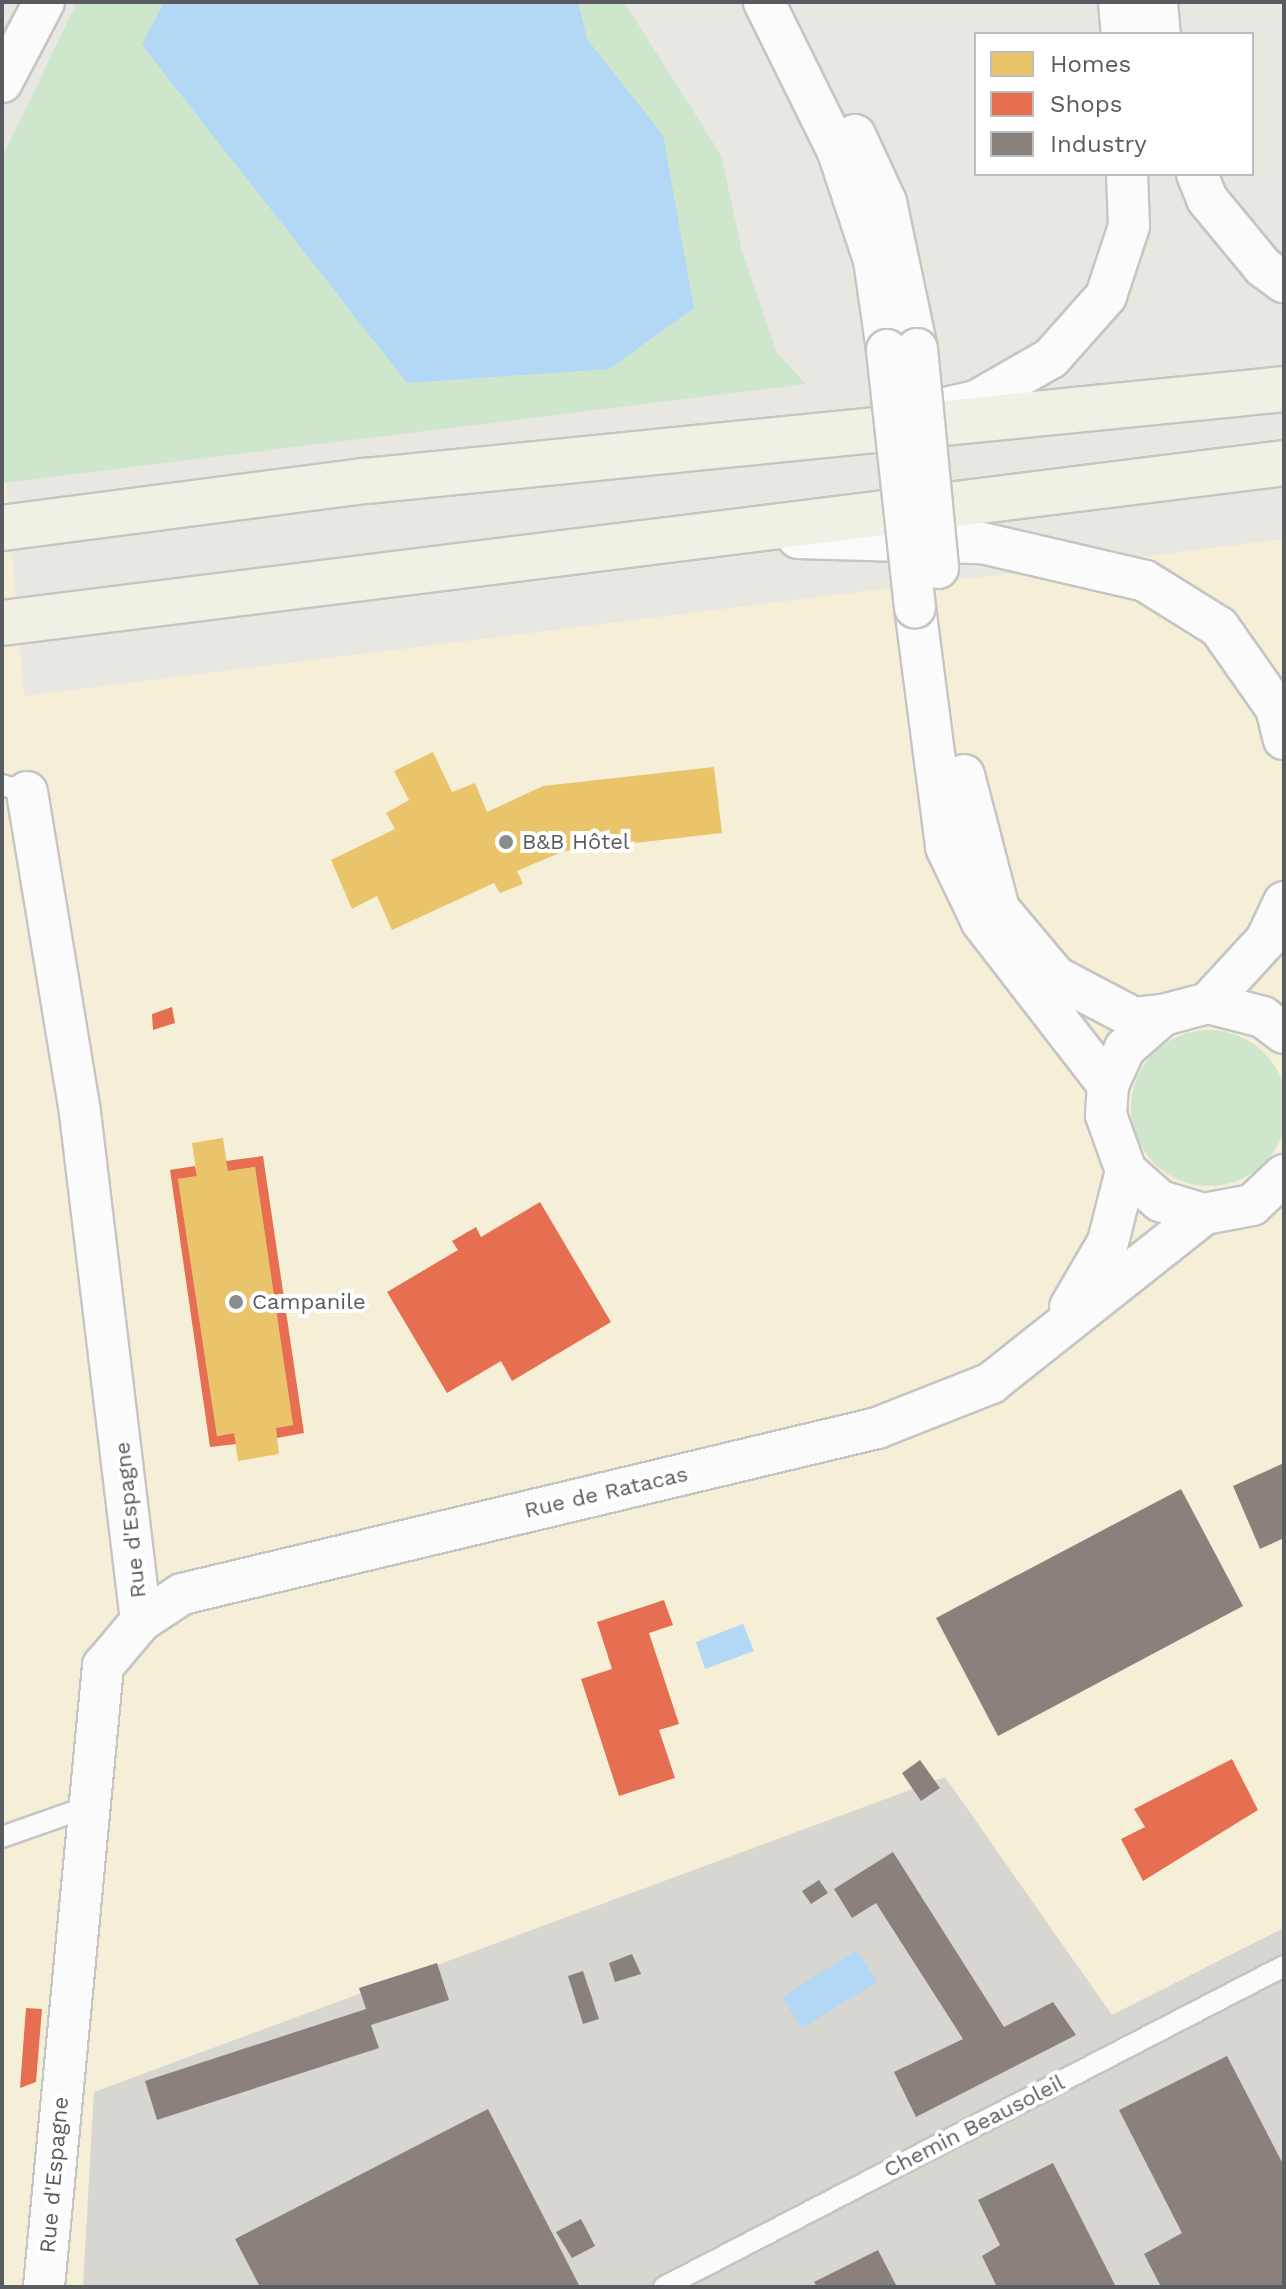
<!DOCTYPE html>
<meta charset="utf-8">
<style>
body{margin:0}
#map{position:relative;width:1286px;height:2289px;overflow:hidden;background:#e8e7e2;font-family:"Work Sans",sans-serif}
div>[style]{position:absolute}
.commercial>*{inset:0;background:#f5efd8}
.industrial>*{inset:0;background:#d8d6d1}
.green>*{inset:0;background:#cee6cb}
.round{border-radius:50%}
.water>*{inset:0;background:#b2d8f6}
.homes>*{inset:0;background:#e9c46a}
.shops>*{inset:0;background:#e76f51}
.industry>*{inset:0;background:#8a817c}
.roads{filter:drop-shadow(2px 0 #c5c5c4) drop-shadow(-2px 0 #c5c5c4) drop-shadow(0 2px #c5c5c4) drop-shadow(0 -2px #c5c5c4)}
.service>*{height:20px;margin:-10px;padding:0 10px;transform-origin:10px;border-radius:10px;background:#fcfbfb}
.minor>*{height:40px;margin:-20px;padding:0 20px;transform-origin:20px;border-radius:20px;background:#fcfbfb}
.primary>*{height:44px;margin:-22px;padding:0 22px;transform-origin:22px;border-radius:22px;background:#f1f0e5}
.bridges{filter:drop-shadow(2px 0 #c5c5c4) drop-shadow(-2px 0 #c5c5c4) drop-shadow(0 2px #c5c5c4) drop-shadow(0 -2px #c5c5c4)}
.minor-bridge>*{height:40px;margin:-20px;padding:0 20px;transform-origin:20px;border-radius:20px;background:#fcfbfb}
.dots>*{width:22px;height:22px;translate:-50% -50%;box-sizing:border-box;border:4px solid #fff;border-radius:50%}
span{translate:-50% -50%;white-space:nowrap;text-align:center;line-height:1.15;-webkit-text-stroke:8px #fff;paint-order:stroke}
.poi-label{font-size:22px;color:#585b60}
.left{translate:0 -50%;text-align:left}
.street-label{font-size:22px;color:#585b60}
.frame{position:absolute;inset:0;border:4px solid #585b60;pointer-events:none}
.legend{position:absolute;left:974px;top:32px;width:280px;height:144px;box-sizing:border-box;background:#fff;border:2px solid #bcbdbf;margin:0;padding:10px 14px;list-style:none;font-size:24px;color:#585b60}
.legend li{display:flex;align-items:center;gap:16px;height:40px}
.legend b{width:40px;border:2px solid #bcbdbf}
</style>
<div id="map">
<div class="commercial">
<div style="clip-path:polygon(2px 430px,24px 696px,1284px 539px,1284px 1928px,1112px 2015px,94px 2092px,83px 2287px,2px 2287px)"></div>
</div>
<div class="industrial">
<div style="clip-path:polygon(945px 1777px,1112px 2015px,1284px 1928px,1284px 2287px,83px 2287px,94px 2092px)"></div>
</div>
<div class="green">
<div style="clip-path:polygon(77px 2px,624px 2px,721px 155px,742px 251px,777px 353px,806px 384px,2px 483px,2px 158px)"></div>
<div class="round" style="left:1131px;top:1030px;width:156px;height:156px"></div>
</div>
<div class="water">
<div style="clip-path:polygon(164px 2px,578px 2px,587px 39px,663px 135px,694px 308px,609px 369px,407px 383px,142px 45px)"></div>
<div style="clip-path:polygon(743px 1624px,754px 1651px,705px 1669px,696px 1642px)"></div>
<div style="clip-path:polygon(857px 1950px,877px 1982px,802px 2028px,782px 1997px)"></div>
</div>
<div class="homes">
<div style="clip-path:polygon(433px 752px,452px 792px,475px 783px,487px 812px,543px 786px,714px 767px,722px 833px,564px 851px,517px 871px,523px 884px,500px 893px,494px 883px,392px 930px,377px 896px,352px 909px,331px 860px,395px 829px,386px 813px,409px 800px,394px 771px)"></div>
<div style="clip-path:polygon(223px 1138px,228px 1171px,255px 1167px,293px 1425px,276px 1428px,279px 1454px,238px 1461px,234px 1433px,217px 1436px,178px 1179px,197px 1176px,192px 1143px)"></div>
</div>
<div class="shops">
<div style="clip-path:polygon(172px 1007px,175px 1023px,153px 1030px,152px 1014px)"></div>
<div style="clip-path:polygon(263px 1156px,304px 1433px,277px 1438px,276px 1428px,293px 1425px,255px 1167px,228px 1171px,226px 1161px)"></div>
<div style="clip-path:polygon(195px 1166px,197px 1176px,178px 1179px,217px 1436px,234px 1433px,236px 1444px,210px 1447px,170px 1170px)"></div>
<div style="clip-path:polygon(540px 1202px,611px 1322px,512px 1381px,501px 1361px,447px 1393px,387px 1292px,458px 1250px,452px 1241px,476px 1227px,481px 1237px)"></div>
<div style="clip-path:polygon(664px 1600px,673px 1625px,649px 1633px,679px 1724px,659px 1730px,675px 1778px,619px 1796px,581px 1679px,612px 1669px,597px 1622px)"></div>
<div style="clip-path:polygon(1232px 1759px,1258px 1810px,1143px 1881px,1121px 1839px,1145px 1827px,1134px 1809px)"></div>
<div style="clip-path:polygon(26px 2008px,42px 2009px,36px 2082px,20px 2088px)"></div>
</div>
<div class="industry">
<div style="clip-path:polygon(1284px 1463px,1284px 1538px,1260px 1549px,1233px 1486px)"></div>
<div style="clip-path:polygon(1181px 1489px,1243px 1606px,998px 1736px,936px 1618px)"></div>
<div style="clip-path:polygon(920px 1760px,940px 1788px,921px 1801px,902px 1773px)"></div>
<div style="clip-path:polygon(893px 1852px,1004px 2027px,1053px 2002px,1076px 2035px,916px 2117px,894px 2072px,963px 2039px,876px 1903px,852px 1918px,834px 1889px)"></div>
<div style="clip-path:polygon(819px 1880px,828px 1893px,811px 1904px,802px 1891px)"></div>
<div style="clip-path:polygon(632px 1954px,641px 1974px,615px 1982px,609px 1963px)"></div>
<div style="clip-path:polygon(437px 1963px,449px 2000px,371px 2025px,379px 2048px,157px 2120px,145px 2081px,366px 2009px,359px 1988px)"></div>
<div style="clip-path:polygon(583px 1971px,599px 2019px,583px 2024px,568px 1976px)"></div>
<div style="clip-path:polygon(1227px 2056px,1284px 2166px,1284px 2287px,1161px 2287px,1144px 2254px,1182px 2233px,1119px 2110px)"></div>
<div style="clip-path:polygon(488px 2109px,580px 2287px,260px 2287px,235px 2239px)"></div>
<div style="clip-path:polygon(1053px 2163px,1116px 2287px,997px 2287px,982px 2256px,1000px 2245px,978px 2200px)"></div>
<div style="clip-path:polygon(581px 2219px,595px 2246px,572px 2258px,556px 2232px)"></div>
<div style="clip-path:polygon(878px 2250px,897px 2287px,817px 2287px,814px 2282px)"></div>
</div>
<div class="roads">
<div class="service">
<div style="left:2px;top:785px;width:26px;rotate:16deg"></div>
<div style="left:2px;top:1837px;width:90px;rotate:-19.4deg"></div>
<div style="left:664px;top:2287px;width:698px;rotate:-27.37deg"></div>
</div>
<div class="minor">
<div style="left:764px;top:2px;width:167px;rotate:63.7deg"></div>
<div style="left:838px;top:152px;width:114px;rotate:71.6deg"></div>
<div style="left:874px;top:260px;width:91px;rotate:81.8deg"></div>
<div style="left:1119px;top:2px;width:32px;rotate:85deg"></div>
<div style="left:1157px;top:2px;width:32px;rotate:85deg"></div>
<div style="left:2px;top:82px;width:90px;rotate:-62.3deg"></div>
<div style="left:855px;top:135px;width:74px;rotate:65.2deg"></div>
<div style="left:886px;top:202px;width:150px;rotate:78.1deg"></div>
<div style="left:1197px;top:174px;width:27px;rotate:68deg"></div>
<div style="left:1207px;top:199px;width:88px;rotate:50.5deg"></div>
<div style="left:1263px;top:267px;width:26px;rotate:36deg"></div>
<div style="left:932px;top:411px;width:45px;rotate:-12.8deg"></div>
<div style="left:976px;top:401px;width:86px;rotate:-29.8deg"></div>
<div style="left:1051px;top:358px;width:83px;rotate:-48.4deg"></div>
<div style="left:1106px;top:296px;width:74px;rotate:-71.8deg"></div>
<div style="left:1129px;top:226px;width:52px;rotate:-92.2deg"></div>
<div style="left:798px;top:538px;width:184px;rotate:1.6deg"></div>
<div style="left:982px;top:543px;width:167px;rotate:13.1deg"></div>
<div style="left:1145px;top:581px;width:87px;rotate:31.9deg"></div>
<div style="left:1219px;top:627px;width:99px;rotate:54.9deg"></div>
<div style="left:1276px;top:708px;width:32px;rotate:76deg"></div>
<div style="left:915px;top:607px;width:242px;rotate:82.6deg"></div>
<div style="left:946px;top:847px;width:83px;rotate:64.4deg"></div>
<div style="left:982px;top:922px;width:206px;rotate:52.3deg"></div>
<div style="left:964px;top:775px;width:138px;rotate:75.4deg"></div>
<div style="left:999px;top:909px;width:89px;rotate:50deg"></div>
<div style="left:1056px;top:977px;width:88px;rotate:27.7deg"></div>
<div style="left:1134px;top:1018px;width:29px;rotate:-6deg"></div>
<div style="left:27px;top:792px;width:325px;rotate:80.6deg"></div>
<div style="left:80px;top:1113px;width:512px;rotate:83.15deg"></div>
<div style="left:141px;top:1621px;width:59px;rotate:130.2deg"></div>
<div style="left:103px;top:1666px;width:624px;rotate:95.43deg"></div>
<div style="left:1208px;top:1003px;width:86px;rotate:-47.4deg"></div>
<div style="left:1266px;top:940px;width:42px;rotate:-64.7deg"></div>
<div style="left:1284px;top:1033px;width:26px;rotate:-143deg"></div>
<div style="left:1263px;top:1017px;width:57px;rotate:-165.7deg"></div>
<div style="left:1208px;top:1003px;width:47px;rotate:165.1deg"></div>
<div style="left:1163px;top:1015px;width:50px;rotate:139deg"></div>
<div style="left:1125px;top:1048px;width:41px;rotate:114.7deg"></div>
<div style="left:1108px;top:1085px;width:30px;rotate:94deg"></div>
<div style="left:1106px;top:1115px;width:59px;rotate:70.3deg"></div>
<div style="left:1126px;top:1171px;width:45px;rotate:41.4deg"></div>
<div style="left:1160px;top:1201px;width:46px;rotate:16.5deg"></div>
<div style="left:1204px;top:1214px;width:49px;rotate:-10.6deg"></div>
<div style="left:1252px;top:1205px;width:44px;rotate:-43.2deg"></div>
<div style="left:1070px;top:1307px;width:75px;rotate:-59.7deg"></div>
<div style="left:1108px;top:1242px;width:73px;rotate:-75.8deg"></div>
<div style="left:141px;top:1621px;width:49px;rotate:-33.4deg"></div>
<div style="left:182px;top:1594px;width:715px;rotate:-13.43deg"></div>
<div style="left:877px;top:1428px;width:123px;rotate:-21.5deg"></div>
<div style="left:991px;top:1383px;width:272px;rotate:-38.4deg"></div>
</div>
<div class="primary">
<div style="left:2px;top:528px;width:367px;rotate:-7.4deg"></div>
<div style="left:366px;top:481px;width:923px;rotate:-5.72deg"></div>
<div style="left:2px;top:623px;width:1292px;rotate:-7.11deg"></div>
</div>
</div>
<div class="bridges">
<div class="minor-bridge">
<div style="left:917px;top:349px;width:220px;rotate:84.5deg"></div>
<div style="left:887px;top:350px;width:259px;rotate:83.8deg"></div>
</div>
</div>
<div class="dots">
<div style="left:506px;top:842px;background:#8a8c8e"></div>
<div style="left:236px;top:1302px;background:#8a8c8e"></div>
</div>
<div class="poi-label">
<span class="left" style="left:522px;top:842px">B&amp;B Hôtel</span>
<span class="left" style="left:252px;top:1302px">Campanile</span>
</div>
<div class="street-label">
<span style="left:606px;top:1492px;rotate:-13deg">Rue de Ratacas</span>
<span style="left:130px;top:1520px;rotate:-96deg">Rue d'Espagne</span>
<span style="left:974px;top:2126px;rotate:-27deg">Chemin Beausoleil</span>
<span style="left:54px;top:2175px;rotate:-85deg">Rue d'Espagne</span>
</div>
<div class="frame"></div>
<ul class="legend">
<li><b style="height:22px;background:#e9c46a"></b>Homes</li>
<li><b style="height:22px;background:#e76f51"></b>Shops</li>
<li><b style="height:22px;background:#8a817c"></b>Industry</li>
</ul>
</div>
